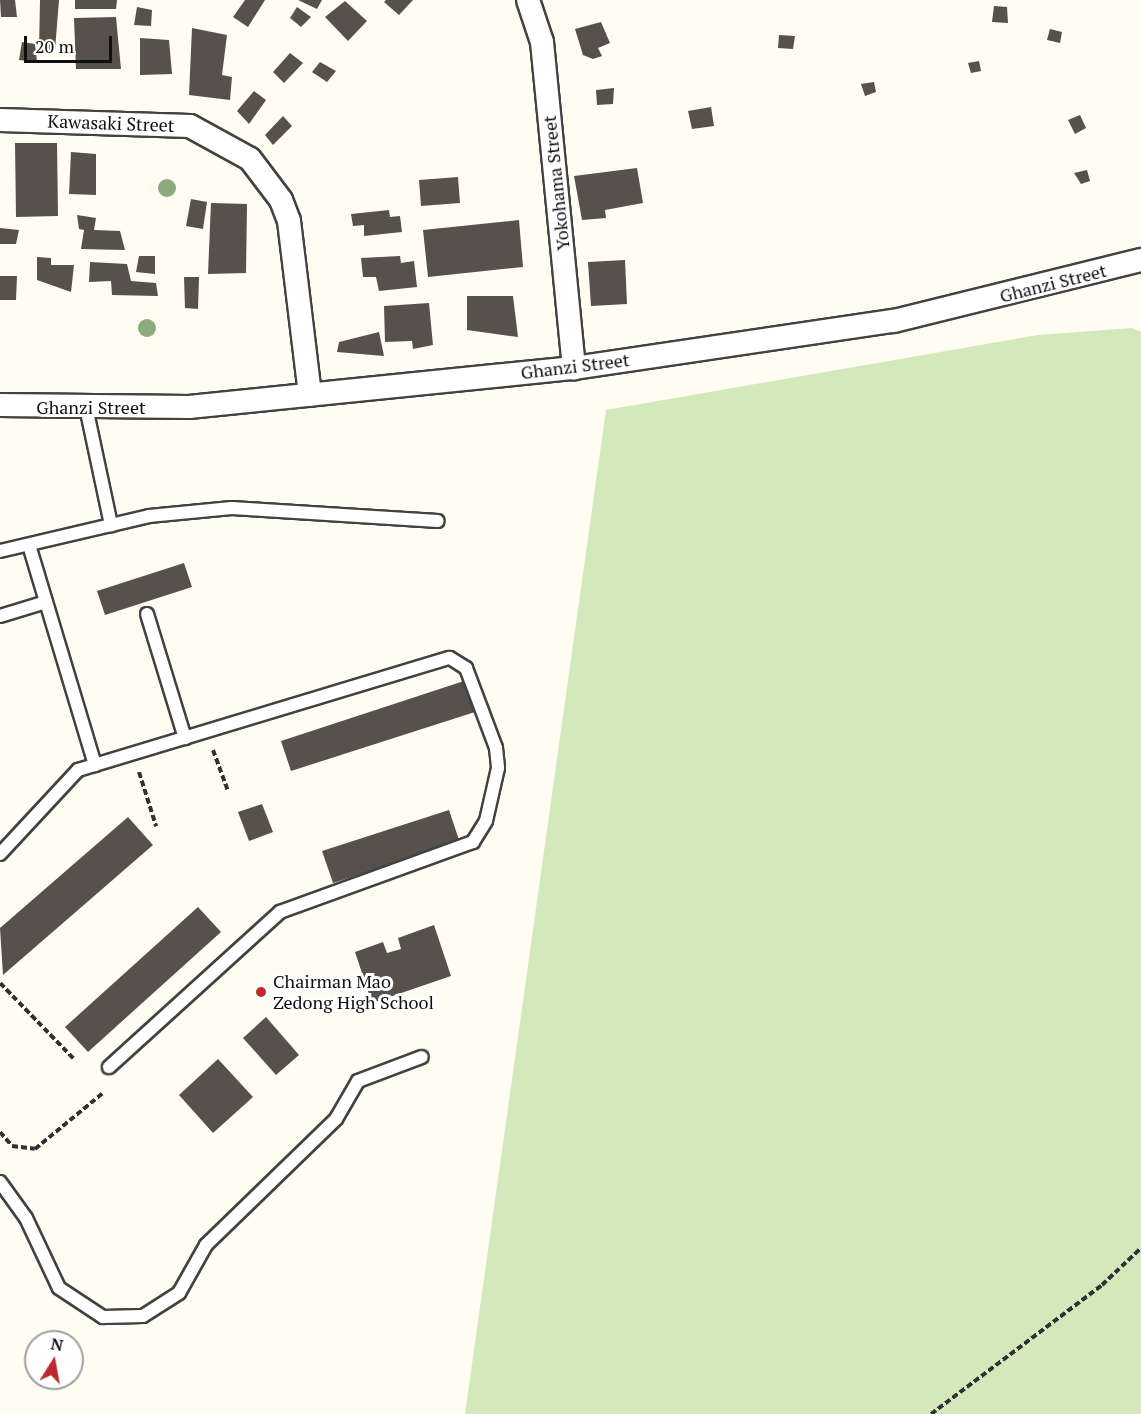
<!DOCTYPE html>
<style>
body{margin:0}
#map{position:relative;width:1141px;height:1414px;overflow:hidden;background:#fffcf1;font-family:"PT Serif",serif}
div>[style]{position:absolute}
.green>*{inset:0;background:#d3e9bb}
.building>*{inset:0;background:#57504b}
.path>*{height:4px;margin-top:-2px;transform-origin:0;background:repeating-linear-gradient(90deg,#313131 0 6px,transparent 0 9px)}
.roads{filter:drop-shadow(2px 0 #424242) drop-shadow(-2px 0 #424242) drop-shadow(0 2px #424242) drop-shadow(0 -2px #424242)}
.lane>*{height:12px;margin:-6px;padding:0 6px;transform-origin:6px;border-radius:6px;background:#fff}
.street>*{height:22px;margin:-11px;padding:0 11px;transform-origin:11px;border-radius:11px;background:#fff}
.trees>*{width:18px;height:18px;margin:-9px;border-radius:50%;background:#8caa7e}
.dots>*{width:16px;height:16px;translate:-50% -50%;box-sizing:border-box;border:3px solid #fff;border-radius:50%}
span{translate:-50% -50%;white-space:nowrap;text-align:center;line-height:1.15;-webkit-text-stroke:6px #fff;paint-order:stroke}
.street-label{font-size:18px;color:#0f0f0f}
.poi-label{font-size:18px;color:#0f0f0f}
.left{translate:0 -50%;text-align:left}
.north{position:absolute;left:24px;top:1330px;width:60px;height:60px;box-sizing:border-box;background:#fff;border:2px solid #9f9f9f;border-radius:50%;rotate:11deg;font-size:16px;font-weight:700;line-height:24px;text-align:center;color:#0f0f0f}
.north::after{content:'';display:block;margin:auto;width:21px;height:27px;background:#bc2a30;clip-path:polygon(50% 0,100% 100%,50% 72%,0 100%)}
.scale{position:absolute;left:24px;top:36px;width:88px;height:27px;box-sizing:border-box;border:3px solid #0f0f0f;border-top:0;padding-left:8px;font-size:18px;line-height:21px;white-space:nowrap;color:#0f0f0f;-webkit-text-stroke:4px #fff;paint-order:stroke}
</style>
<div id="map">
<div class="green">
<div style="clip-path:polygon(1132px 328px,1141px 332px,1141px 1414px,465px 1414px,606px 410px,1038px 335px)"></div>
</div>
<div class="building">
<div style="clip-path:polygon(0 0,15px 0,17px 17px,1px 17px)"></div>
<div style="clip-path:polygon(40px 0,59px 0,55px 50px,39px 51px)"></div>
<div style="clip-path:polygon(75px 0,117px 0,116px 9px,75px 9px)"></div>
<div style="clip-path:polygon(245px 0,265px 0,248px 27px,233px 17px)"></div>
<div style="clip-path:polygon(298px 0,322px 0,317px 9px)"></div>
<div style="clip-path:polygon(413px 0,399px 15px,384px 2px,386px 0)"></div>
<div style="clip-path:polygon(345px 1px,367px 21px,348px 41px,325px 17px)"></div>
<div style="clip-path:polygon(994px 6px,1007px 7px,1008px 23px,992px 22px)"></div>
<div style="clip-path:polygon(137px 7px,152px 10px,151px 26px,134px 25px)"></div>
<div style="clip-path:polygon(297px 7px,311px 17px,301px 27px,290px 18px)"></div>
<div style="clip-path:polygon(116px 17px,121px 69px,76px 69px,74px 18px)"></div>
<div style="clip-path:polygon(601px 22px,610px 43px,598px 48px,602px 56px,593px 59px,583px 55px,575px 29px)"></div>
<div style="clip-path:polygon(192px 28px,227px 35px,222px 75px,232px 77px,230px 100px,189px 95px)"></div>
<div style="clip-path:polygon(1050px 29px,1062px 32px,1060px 43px,1047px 40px)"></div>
<div style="clip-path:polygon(779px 35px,795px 36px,793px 49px,778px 48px)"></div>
<div style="clip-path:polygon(140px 38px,169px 40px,172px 74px,140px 75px)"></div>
<div style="clip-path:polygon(22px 42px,35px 44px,37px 62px,19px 60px)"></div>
<div style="clip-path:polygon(290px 53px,303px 63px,284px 83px,273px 72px)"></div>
<div style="clip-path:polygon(979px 61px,981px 71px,971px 73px,968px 63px)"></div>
<div style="clip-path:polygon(320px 62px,336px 71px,327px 82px,312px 72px)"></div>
<div style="clip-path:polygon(874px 82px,876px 92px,865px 96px,861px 84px)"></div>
<div style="clip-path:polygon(614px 88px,613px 104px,597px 105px,596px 90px)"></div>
<div style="clip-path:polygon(254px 91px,266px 100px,249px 124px,237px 111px)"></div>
<div style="clip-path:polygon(711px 107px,714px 126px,692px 129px,688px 111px)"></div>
<div style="clip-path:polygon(1080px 115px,1086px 128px,1075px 134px,1068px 120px)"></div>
<div style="clip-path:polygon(283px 116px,292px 126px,273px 145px,265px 135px)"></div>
<div style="clip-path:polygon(15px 143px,57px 143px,58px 216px,16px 217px)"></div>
<div style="clip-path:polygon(71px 152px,96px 154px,96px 195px,69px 194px)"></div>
<div style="clip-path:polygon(637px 168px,643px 203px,605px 210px,606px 218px,582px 220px,574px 176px)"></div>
<div style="clip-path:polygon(1087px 170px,1090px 181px,1081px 184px,1074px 173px)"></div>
<div style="clip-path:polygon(458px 177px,460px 203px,421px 206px,419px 180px)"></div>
<div style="clip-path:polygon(191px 199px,207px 202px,203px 229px,186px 226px)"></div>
<div style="clip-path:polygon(211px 203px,247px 204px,246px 273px,208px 274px)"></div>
<div style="clip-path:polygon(389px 210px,390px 217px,400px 216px,402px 232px,364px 236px,364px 225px,353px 226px,351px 214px)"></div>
<div style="clip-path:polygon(77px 215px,96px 218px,94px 230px,120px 231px,125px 250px,81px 249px,84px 230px,79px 229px)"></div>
<div style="clip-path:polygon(519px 220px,523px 267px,428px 277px,423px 230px)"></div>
<div style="clip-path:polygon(0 228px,19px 230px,16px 244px,0 244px)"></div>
<div style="clip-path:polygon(139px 256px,155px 256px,155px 274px,136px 272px)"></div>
<div style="clip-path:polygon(400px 256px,401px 263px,414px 261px,417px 287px,379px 291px,376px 277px,363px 277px,361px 258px)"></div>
<div style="clip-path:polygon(37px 257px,51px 258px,51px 265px,74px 265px,71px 292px,37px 280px)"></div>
<div style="clip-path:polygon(625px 260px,627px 304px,591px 306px,588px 262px)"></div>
<div style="clip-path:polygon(90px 262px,127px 264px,131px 281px,156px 283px,158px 296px,112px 295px,111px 281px,89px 282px)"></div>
<div style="clip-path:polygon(0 276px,17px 276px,16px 300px,0 300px)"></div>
<div style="clip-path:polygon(184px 277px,199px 277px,198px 309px,185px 308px)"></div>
<div style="clip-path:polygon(467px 296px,513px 296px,518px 337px,467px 330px)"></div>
<div style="clip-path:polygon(429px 303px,433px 345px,413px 349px,412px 341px,385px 342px,384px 306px)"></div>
<div style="clip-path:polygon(379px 332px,384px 356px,337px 352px,339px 342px)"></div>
<div style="clip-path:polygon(184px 563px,192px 587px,105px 615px,97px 591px)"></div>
<div style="clip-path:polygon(464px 681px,475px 712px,291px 771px,281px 741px)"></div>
<div style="clip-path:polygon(262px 804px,273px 832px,249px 841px,238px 812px)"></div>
<div style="clip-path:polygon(449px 810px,460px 843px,333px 883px,322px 851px)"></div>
<div style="clip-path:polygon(128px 817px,153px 845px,3px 975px,0 928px)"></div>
<div style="clip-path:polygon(198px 907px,221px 932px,88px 1052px,65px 1027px)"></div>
<div style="clip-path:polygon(434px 925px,451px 976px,372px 1003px,355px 952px,383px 942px,387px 953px,401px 949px,398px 938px)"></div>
<div style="clip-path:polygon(266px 1017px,299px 1055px,276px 1075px,243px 1038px)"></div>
<div style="clip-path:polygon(218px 1059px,253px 1097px,213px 1133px,179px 1095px)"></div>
</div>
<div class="path">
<div style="left:213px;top:750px;width:44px;rotate:69.9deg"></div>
<div style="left:139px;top:772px;width:57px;rotate:72.5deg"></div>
<div style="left:0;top:983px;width:107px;rotate:45.8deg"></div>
<div style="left:0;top:1132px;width:18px;rotate:49deg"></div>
<div style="left:12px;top:1146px;width:23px;rotate:7deg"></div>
<div style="left:35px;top:1149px;width:88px;rotate:-39.5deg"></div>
<div style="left:931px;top:1414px;width:214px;rotate:-37deg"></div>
<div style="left:1102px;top:1285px;width:54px;rotate:-43.5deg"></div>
</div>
<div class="roads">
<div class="lane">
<div style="left:86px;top:407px;width:121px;rotate:78deg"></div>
<div style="left:29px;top:545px;width:230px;rotate:73.3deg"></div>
<div style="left:0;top:551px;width:153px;rotate:-13.2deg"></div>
<div style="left:149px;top:516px;width:83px;rotate:-5.5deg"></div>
<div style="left:232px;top:508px;width:206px;rotate:3.6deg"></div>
<div style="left:147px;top:614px;width:130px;rotate:73deg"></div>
<div style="left:0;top:616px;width:48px;rotate:-16.9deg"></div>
<div style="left:0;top:854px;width:115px;rotate:-47.1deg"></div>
<div style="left:78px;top:770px;width:388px;rotate:-16.8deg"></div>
<div style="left:450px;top:658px;width:19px;rotate:32deg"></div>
<div style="left:466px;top:668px;width:85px;rotate:69.4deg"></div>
<div style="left:496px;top:748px;width:20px;rotate:84deg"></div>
<div style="left:498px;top:768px;width:54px;rotate:102.8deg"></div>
<div style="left:486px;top:821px;width:25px;rotate:122deg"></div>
<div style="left:473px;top:842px;width:205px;rotate:160.1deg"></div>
<div style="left:280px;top:912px;width:231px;rotate:137.8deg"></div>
<div style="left:0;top:1182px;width:44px;rotate:54.2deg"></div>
<div style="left:26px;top:1218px;width:77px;rotate:64.8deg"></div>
<div style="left:59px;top:1288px;width:53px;rotate:33.4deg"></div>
<div style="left:103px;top:1317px;width:40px;rotate:-1.4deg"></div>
<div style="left:143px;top:1316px;width:43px;rotate:-32.6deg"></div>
<div style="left:179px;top:1293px;width:55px;rotate:-60.6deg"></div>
<div style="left:206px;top:1245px;width:181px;rotate:-44.1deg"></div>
<div style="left:336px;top:1119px;width:44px;rotate:-59.9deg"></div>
<div style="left:358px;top:1081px;width:68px;rotate:-20.6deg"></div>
</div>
<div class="street">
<div style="left:528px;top:0;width:44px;rotate:71.6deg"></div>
<div style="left:542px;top:42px;width:328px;rotate:84.4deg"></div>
<div style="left:0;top:120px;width:190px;rotate:1.8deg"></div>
<div style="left:190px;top:126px;width:68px;rotate:28.8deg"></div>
<div style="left:250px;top:159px;width:51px;rotate:52.9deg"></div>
<div style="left:281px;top:200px;width:22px;rotate:69deg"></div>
<div style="left:289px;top:221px;width:175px;rotate:83.1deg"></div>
<div style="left:0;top:405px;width:189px;rotate:0.6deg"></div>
<div style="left:189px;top:407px;width:387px;rotate:-5.8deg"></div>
<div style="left:574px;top:368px;width:323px;rotate:-8.4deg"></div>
<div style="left:894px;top:321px;width:254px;rotate:-13.9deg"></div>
</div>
</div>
<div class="trees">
<div style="left:167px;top:188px"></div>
<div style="left:147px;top:328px"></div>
</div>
<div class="dots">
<div style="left:261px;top:992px;background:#bc2a30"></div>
</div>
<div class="street-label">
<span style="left:111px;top:123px;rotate:2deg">Kawasaki Street</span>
<span style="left:556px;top:183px;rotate:-96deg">Yokohama Street</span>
<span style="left:1053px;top:283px;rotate:-14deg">Ghanzi Street</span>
<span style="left:575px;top:366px;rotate:-7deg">Ghanzi Street</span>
<span style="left:91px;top:407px">Ghanzi Street</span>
</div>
<div class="poi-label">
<span class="left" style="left:273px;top:992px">Chairman Mao<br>Zedong High School</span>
</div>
<div class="north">N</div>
<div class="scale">20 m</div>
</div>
